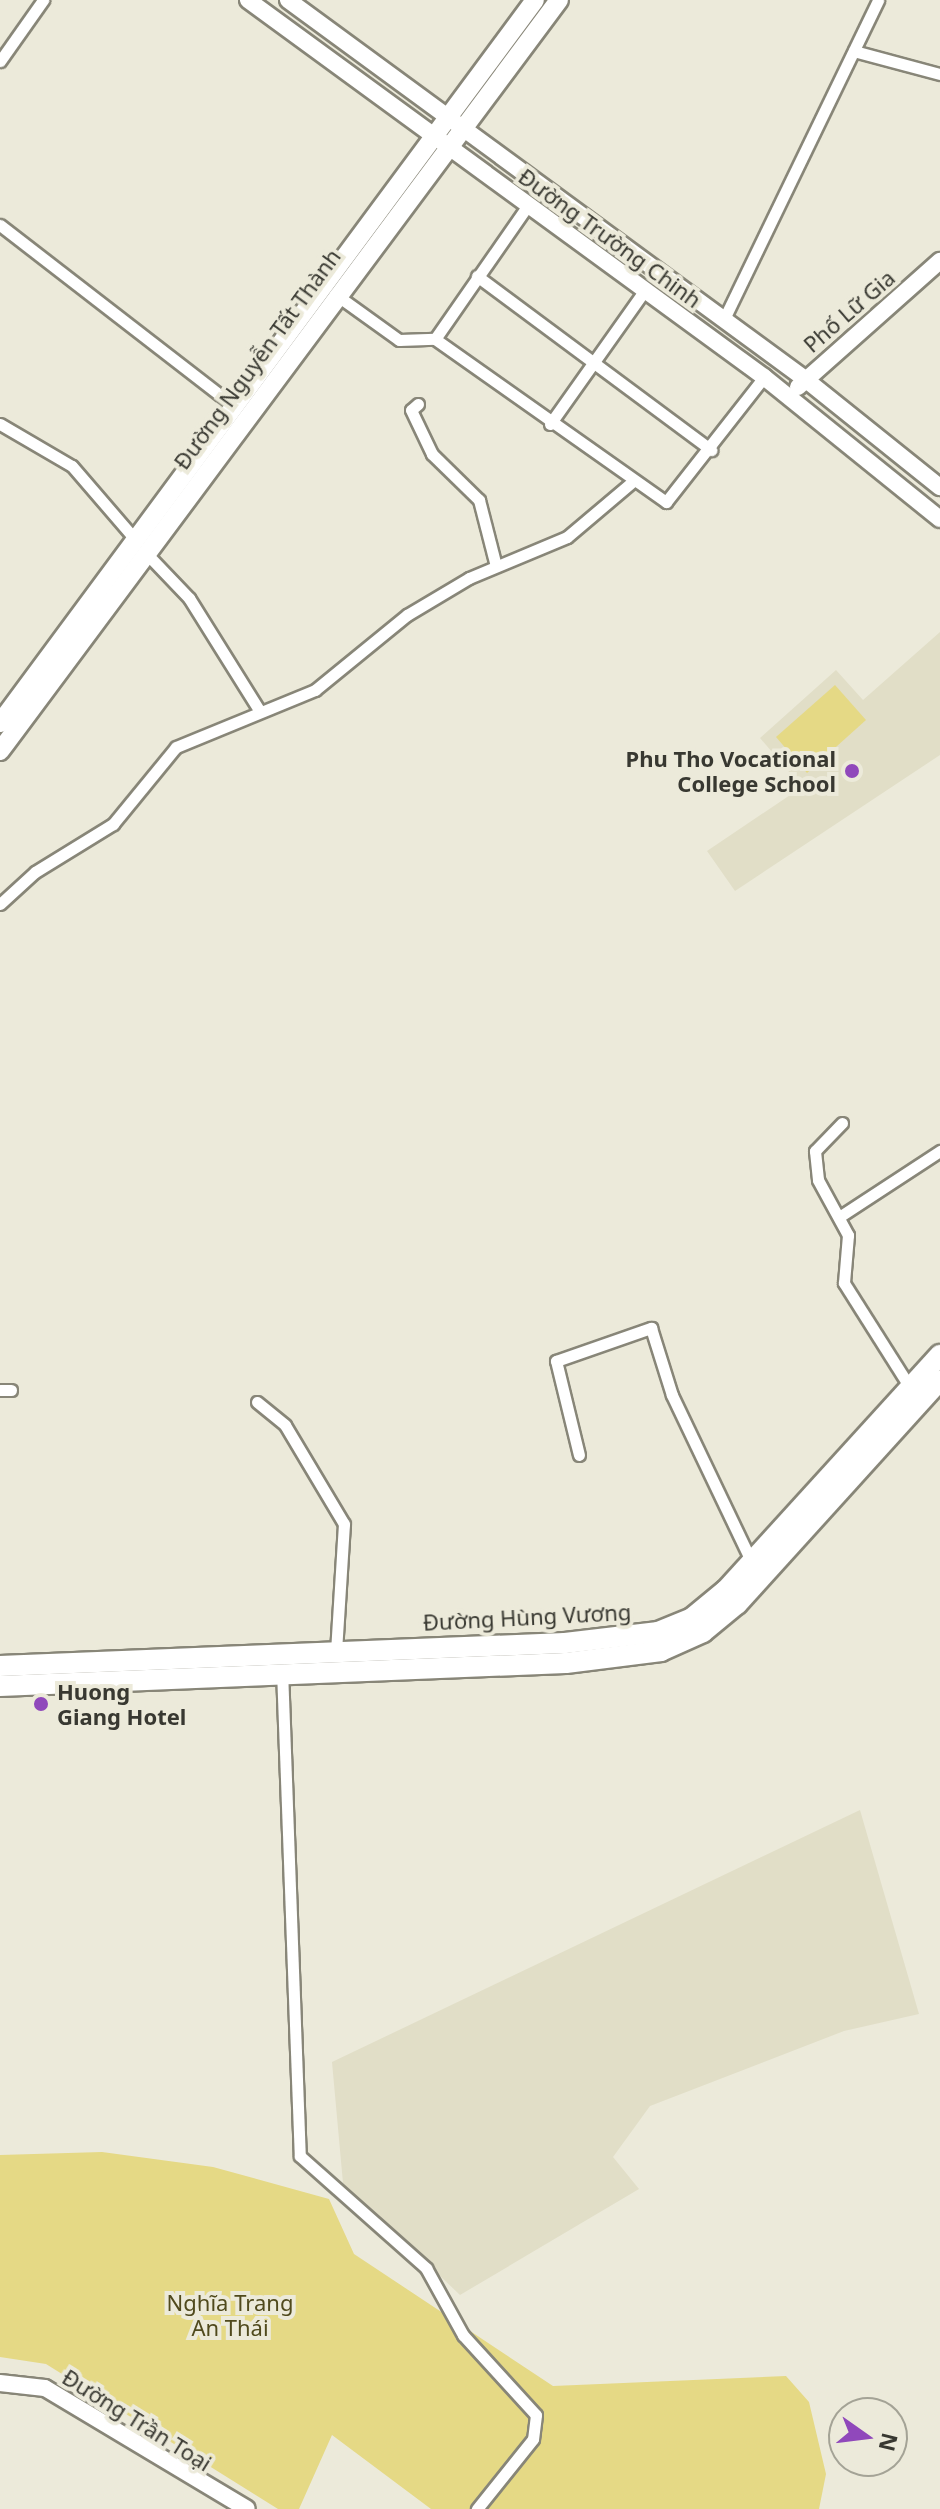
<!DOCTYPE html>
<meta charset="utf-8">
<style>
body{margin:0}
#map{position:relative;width:940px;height:2509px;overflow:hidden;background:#eceada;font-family:"Noto Sans",sans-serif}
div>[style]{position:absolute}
.built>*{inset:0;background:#e1dec7}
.green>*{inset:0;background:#e5d985}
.roads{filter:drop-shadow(2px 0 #888678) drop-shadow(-2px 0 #888678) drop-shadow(0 2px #888678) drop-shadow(0 -2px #888678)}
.street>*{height:11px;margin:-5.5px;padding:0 5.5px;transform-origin:5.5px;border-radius:5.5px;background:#fff}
.secondary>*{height:16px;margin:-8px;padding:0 8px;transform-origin:8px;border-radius:8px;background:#fff}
.primary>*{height:18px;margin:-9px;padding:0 9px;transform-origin:9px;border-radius:9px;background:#fff}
.highway>*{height:20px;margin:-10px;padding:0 10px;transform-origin:10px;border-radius:10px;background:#fff}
.dots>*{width:22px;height:22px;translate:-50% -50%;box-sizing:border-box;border:4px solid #eceada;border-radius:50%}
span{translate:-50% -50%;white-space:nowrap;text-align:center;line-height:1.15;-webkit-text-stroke:8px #eceada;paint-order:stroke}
.street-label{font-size:22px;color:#383831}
.poi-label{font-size:22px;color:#383831;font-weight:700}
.right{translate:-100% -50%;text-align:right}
.left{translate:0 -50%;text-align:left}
.park-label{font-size:22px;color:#504a1d}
.north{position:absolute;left:828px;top:2397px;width:80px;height:80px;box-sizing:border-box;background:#eceada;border:2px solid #a4a396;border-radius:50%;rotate:104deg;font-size:22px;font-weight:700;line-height:32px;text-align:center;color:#383831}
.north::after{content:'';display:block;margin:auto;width:28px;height:36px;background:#9048bb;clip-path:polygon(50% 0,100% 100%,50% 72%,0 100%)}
</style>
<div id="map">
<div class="built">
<div style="clip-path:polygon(940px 632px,940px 755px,735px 891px,707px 851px,802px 787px,760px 738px,836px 670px,863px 700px)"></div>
<div style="clip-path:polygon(860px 1810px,919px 2014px,844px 2031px,650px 2106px,613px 2157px,639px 2189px,460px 2295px,343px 2183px,332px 2062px)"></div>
</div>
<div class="green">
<div style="clip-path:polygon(835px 685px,866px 720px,807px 773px,776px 737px)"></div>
<div style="clip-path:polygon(102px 2152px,213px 2167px,329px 2199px,354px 2254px,553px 2386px,786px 2376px,809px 2402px,826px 2474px,819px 2509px,431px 2509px,332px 2435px,299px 2509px,278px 2509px,46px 2364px,0 2357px,0 2155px)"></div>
</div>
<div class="roads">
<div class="street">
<div style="left:854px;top:51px;width:89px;rotate:15deg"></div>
<div style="left:0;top:61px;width:75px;rotate:-54.8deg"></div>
<div style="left:0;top:225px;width:293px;rotate:37.7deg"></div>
<div style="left:477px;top:276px;width:292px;rotate:36.6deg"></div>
<div style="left:335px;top:294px;width:79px;rotate:35.7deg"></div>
<div style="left:399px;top:340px;width:36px;rotate:-2deg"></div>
<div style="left:724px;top:319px;width:354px;rotate:-64.2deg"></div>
<div style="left:435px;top:339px;width:283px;rotate:35.2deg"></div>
<div style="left:666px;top:502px;width:159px;rotate:-51.9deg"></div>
<div style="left:435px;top:339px;width:163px;rotate:-55.2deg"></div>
<div style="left:418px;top:404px;width:9px;rotate:139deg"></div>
<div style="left:411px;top:410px;width:49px;rotate:64.5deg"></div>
<div style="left:432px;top:454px;width:66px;rotate:44.4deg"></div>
<div style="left:479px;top:500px;width:68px;rotate:75.6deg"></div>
<div style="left:0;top:424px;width:83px;rotate:30.3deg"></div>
<div style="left:72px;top:466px;width:95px;rotate:49.3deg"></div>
<div style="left:550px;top:424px;width:163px;rotate:-54.7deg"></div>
<div style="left:145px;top:552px;width:64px;rotate:46.3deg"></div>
<div style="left:189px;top:598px;width:132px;rotate:58deg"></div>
<div style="left:0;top:904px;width:47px;rotate:-42.4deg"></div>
<div style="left:35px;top:872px;width:92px;rotate:-31.6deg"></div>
<div style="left:113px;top:824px;width:99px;rotate:-50.7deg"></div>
<div style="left:176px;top:747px;width:150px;rotate:-22.3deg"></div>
<div style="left:315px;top:690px;width:119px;rotate:-39.2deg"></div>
<div style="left:407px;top:615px;width:72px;rotate:-30.8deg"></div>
<div style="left:469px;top:578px;width:106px;rotate:-22.7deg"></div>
<div style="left:567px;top:537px;width:85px;rotate:-40.2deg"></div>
<div style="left:842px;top:1123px;width:39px;rotate:134deg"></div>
<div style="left:815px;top:1151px;width:29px;rotate:84deg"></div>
<div style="left:818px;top:1180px;width:63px;rotate:61.4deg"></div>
<div style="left:848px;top:1235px;width:48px;rotate:94.8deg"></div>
<div style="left:844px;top:1283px;width:122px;rotate:57.7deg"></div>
<div style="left:839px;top:1217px;width:121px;rotate:-33.2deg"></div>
<div style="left:0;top:1390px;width:11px"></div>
<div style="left:257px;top:1402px;width:36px;rotate:39deg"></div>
<div style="left:285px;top:1425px;width:115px;rotate:59.2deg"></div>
<div style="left:344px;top:1524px;width:126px;rotate:93.6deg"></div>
<div style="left:579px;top:1455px;width:97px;rotate:-103.7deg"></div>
<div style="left:556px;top:1361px;width:101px;rotate:-19.2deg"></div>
<div style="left:651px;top:1328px;width:70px;rotate:72.6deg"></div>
<div style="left:672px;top:1395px;width:186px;rotate:64.5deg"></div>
<div style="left:282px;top:1670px;width:486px;rotate:87.9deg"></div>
<div style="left:300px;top:2156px;width:169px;rotate:41.6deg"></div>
<div style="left:426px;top:2268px;width:77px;rotate:61.1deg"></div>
<div style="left:463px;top:2335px;width:108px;rotate:47.6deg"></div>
<div style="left:536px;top:2415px;width:24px;rotate:97deg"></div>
<div style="left:533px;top:2439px;width:90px;rotate:128.7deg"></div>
</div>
<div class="secondary">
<div style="left:248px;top:0;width:639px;rotate:36.15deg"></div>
<div style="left:764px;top:377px;width:226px;rotate:38.9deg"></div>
<div style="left:288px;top:0;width:641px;rotate:36.24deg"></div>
<div style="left:805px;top:379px;width:173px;rotate:38.7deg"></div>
<div style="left:798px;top:387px;width:190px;rotate:-41.6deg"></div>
<div style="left:0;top:2383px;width:45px;rotate:6.3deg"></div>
<div style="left:45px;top:2388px;width:235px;rotate:30.9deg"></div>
</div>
<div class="primary">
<div style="left:0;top:723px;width:899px;rotate:-53.5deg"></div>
<div style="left:0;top:751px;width:936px;rotate:-53.34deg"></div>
</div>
<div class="highway">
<div style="left:0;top:1666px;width:565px;rotate:-2.33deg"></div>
<div style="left:565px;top:1643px;width:94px;rotate:-6.7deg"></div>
<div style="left:658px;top:1632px;width:37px;rotate:-22deg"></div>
<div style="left:692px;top:1618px;width:44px;rotate:-39.5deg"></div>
<div style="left:726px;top:1590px;width:318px;rotate:-47.7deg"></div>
<div style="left:0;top:1686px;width:566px;rotate:-2.33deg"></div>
<div style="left:566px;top:1663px;width:96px;rotate:-7.2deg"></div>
<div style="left:661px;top:1651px;width:46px;rotate:-24.3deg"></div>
<div style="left:703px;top:1632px;width:44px;rotate:-39.5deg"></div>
<div style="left:737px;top:1604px;width:302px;rotate:-47.8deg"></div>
</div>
</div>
<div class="dots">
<div style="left:852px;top:771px;background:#9048bb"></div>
<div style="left:41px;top:1704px;background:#9048bb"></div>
</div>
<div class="street-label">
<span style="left:610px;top:238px;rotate:36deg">Đường Trường Chinh</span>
<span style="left:849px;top:311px;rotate:-41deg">Phố Lữ Gia</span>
<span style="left:257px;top:359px;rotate:-54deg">Đường Nguyễn Tất Thành</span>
<span style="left:527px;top:1617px;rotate:-3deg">Đường Hùng Vương</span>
<span style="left:137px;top:2420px;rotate:32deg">Đường Trần Toại</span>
</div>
<div class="poi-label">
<span class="right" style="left:836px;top:771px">Phu Tho Vocational<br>College School</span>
<span class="left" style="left:57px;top:1704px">Huong<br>Giang Hotel</span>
</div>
<div class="park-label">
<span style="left:230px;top:2315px">Nghĩa Trang<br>An Thái</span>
</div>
<div class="north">N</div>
</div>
